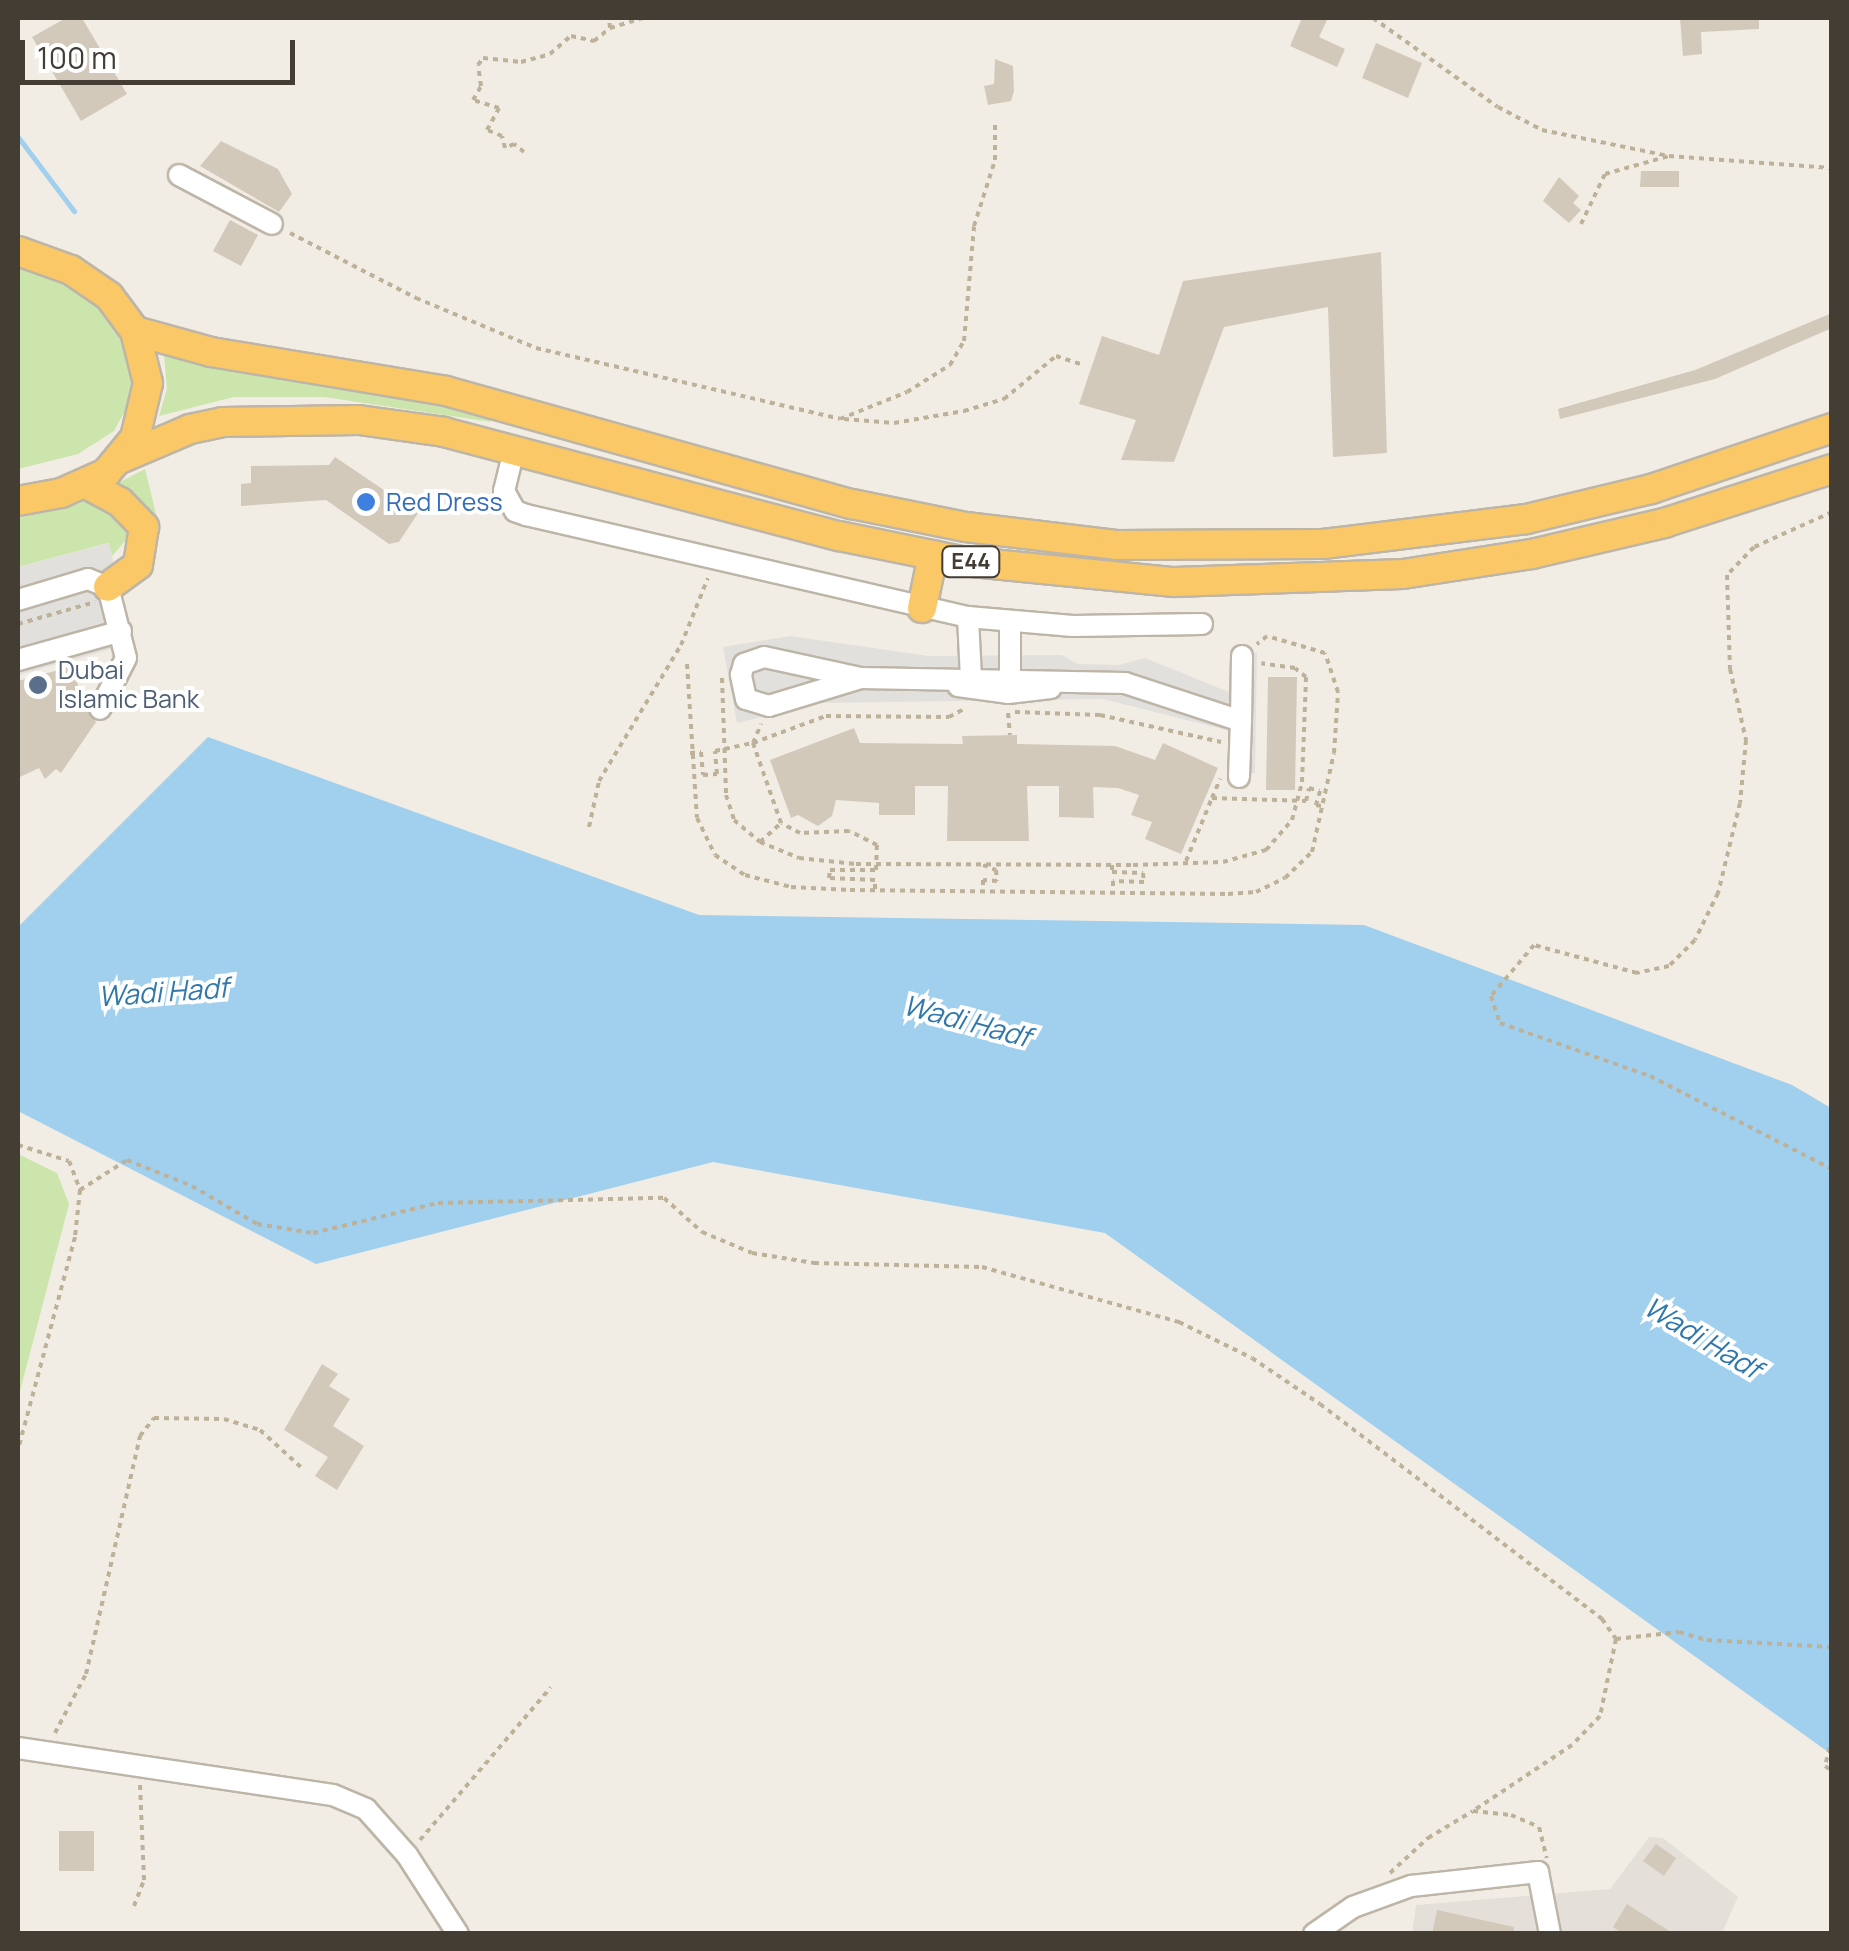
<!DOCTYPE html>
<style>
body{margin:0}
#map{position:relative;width:1849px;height:1951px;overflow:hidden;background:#f2ede4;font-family:Manrope,sans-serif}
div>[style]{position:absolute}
.industrial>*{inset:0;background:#e4dfd9}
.green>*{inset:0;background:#cce5ad}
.parking>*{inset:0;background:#e2e0dc}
.water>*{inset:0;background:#a1cfee}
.stream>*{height:5px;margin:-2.5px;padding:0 2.5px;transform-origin:2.5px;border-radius:2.5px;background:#a1cfee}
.building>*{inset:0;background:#d3c9ba}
.path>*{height:4px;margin-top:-2px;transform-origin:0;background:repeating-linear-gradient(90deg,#beb199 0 5px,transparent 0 10px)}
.roads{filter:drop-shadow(2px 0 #bdb5a7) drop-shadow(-2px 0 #bdb5a7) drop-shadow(0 2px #bdb5a7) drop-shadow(0 -2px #bdb5a7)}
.minor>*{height:20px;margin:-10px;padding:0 10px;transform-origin:10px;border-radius:10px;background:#fff}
.highway>*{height:28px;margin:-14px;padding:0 14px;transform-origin:14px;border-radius:14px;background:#fac866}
.dots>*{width:28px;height:28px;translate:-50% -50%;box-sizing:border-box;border:5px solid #fff;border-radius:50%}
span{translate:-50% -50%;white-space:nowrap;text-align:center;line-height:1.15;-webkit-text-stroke:8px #fff;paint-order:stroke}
.shield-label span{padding:2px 8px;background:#fff;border:2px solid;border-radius:8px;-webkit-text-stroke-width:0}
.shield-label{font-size:22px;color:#433d34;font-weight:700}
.shop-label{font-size:25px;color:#366cbe}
.left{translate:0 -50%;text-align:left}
.service-label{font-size:25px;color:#4e5e75}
.water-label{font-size:28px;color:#3078ac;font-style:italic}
.frame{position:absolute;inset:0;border:20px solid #433d34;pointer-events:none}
.scale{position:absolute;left:20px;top:40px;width:275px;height:45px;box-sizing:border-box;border:5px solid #433d34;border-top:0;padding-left:12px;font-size:30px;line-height:35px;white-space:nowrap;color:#433d34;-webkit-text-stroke:8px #fff;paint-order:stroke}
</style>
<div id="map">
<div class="industrial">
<div style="clip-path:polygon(1649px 1837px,1663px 1838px,1738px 1897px,1722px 1933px,1412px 1934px,1416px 1905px,1610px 1889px)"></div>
</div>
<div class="green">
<div style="clip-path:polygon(18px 263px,65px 282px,103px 308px,127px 341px,134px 368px,131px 400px,114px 431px,78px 454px,18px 469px)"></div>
<div style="clip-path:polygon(163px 343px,483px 414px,491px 422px,324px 397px,234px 397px,159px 416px,167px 389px)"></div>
<div style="clip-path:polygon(145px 469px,160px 530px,136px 529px,112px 556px,108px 543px,18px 567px,18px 518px,78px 504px)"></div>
<div style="clip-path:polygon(18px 1154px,57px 1173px,69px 1204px,18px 1399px)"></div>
</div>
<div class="parking">
<div style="clip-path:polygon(109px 543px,133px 643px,18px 675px,18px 567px)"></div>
<div style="clip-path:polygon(790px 636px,929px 656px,1062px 655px,1078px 664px,1119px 665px,1145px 658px,1229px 692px,1230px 652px,1257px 653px,1255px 773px,1229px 773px,1230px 731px,1103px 699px,819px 703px,737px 723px,723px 647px)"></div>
</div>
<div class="water">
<div style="clip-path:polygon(208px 737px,699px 915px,1364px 925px,1792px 1085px,1831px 1108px,1831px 1754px,1105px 1233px,713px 1162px,316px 1264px,18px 1111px,18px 927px)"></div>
</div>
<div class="stream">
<div style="left:18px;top:137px;width:93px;rotate:52.9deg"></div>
</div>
<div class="building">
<div style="clip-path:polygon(66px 18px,82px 18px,127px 94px,81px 121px,32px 37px)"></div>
<div style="clip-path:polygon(1302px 18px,1328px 18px,1319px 37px,1345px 49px,1337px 67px,1290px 46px)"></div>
<div style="clip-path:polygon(1680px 18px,1759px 18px,1759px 29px,1701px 32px,1702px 54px,1683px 56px)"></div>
<div style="clip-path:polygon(1376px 43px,1422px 63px,1408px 98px,1362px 78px)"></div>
<div style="clip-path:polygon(995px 59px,1013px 66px,1014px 91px,1011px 101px,988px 105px,984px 86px,994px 84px)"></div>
<div style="clip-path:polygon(221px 141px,278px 169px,292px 194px,279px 212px,200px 166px)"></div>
<div style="clip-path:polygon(1641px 171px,1679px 171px,1679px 187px,1640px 187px)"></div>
<div style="clip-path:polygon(1559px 177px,1579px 196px,1573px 203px,1581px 210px,1569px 223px,1543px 201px)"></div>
<div style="clip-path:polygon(230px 220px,258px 235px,241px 266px,213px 251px)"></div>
<div style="clip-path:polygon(1381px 252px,1387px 453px,1333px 457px,1328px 307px,1224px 327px,1174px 462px,1121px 460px,1136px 420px,1079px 404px,1102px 336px,1159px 355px,1183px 281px)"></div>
<div style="clip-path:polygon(1832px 313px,1832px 328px,1715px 379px,1560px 419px,1558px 409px,1695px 370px)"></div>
<div style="clip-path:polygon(335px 457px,418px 513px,399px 542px,389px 544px,326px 500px,241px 506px,241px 484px,251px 483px,251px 466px,329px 465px)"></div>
<div style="clip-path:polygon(73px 666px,83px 705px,96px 722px,61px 773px,56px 769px,45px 779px,39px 768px,18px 778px,18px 681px)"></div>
<div style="clip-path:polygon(1268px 677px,1297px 677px,1295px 790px,1266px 790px)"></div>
<div style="clip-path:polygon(854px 728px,860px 743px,963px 744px,962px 736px,1017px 735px,1017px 744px,1115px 746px,1155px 760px,1163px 743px,1218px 768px,1181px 854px,1145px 839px,1152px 822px,1131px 815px,1139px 795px,1118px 788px,1093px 787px,1094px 818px,1059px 817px,1059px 786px,1027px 786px,1029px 841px,947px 841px,948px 786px,915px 786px,915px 815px,879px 815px,879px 803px,836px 800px,832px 816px,818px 826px,798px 815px,791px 818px,770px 760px)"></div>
<div style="clip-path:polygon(322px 1364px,338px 1374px,329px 1386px,350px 1399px,333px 1426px,364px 1446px,337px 1490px,315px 1476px,328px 1457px,284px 1430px)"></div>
<div style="clip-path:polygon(59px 1831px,94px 1831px,94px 1871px,59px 1871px)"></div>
<div style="clip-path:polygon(1656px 1844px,1676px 1858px,1664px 1876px,1643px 1861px)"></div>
<div style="clip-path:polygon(1627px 1904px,1674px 1934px,1623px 1934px,1613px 1927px)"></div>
<div style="clip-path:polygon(1437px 1910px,1514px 1927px,1514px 1934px,1432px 1934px)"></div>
</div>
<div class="path">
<div style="left:1373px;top:18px;width:153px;rotate:35.5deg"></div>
<div style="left:1498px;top:107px;width:50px;rotate:27.6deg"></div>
<div style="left:1542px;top:130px;width:130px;rotate:11.6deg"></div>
<div style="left:1669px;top:156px;width:163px;rotate:4.2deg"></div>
<div style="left:610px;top:28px;width:34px;rotate:-17deg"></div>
<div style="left:524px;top:152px;width:13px;rotate:-141deg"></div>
<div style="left:514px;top:144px;width:10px;rotate:156deg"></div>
<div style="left:505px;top:148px;width:12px;rotate:-104deg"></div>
<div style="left:502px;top:136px;width:16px;rotate:-158deg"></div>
<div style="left:487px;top:130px;width:25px;rotate:-61deg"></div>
<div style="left:499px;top:108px;width:27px;rotate:-163deg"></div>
<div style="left:473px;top:100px;width:16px;rotate:-60deg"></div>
<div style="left:481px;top:86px;width:21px;rotate:-98deg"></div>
<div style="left:478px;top:65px;width:9px;rotate:-54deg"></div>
<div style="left:483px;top:58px;width:38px;rotate:6deg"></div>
<div style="left:521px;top:62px;width:30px;rotate:-15deg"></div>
<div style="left:550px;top:54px;width:28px;rotate:-41deg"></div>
<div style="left:571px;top:36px;width:24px;rotate:12deg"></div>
<div style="left:594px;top:41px;width:21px;rotate:-39deg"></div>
<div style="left:610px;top:28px;width:10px;rotate:-96deg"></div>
<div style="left:1581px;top:224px;width:55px;rotate:-64.4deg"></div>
<div style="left:1605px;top:174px;width:66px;rotate:-15.7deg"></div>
<div style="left:290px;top:233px;width:142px;rotate:27.3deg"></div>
<div style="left:416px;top:298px;width:130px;rotate:22.6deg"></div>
<div style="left:536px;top:348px;width:312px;rotate:13.1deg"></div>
<div style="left:840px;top:419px;width:72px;rotate:-21.9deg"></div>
<div style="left:907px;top:392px;width:51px;rotate:-32.1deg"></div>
<div style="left:950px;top:365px;width:28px;rotate:-60deg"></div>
<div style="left:964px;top:341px;width:115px;rotate:-85deg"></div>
<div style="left:974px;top:226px;width:69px;rotate:-72.3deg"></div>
<div style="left:995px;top:160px;width:35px;rotate:-90deg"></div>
<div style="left:844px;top:419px;width:50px;rotate:4.6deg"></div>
<div style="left:894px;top:423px;width:71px;rotate:-9.7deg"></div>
<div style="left:964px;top:411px;width:42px;rotate:-16.7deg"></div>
<div style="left:1004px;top:399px;width:67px;rotate:-39.6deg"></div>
<div style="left:1056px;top:356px;width:26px;rotate:18deg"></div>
<div style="left:1832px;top:512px;width:85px;rotate:155.8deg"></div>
<div style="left:1754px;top:547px;width:39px;rotate:134deg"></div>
<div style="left:1727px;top:575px;width:94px;rotate:88.2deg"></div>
<div style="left:1730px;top:669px;width:73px;rotate:77.3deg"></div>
<div style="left:1746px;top:740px;width:63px;rotate:95.4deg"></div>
<div style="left:1740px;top:803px;width:93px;rotate:103.7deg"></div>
<div style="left:1718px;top:893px;width:52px;rotate:116.1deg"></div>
<div style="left:1695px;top:940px;width:37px;rotate:135deg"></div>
<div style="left:1669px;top:966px;width:33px;rotate:168deg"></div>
<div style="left:1637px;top:973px;width:107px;rotate:-164.8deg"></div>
<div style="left:1534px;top:945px;width:67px;rotate:130.1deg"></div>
<div style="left:1491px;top:996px;width:28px;rotate:72deg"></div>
<div style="left:1500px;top:1023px;width:159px;rotate:19.5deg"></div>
<div style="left:1650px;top:1076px;width:204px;rotate:27.1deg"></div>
<div style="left:18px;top:624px;width:80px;rotate:-15.9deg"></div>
<div style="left:687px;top:664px;width:154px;rotate:86.3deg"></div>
<div style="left:697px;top:818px;width:41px;rotate:64.1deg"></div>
<div style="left:715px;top:855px;width:36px;rotate:34deg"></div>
<div style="left:745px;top:875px;width:48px;rotate:14.6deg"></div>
<div style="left:791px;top:887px;width:59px;rotate:2.9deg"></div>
<div style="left:850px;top:890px;width:378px;rotate:0.6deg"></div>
<div style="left:1228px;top:894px;width:28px;rotate:-4deg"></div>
<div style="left:1256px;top:892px;width:32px;rotate:-26deg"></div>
<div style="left:1285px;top:878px;width:37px;rotate:-44deg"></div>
<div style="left:1312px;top:852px;width:101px;rotate:-77.5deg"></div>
<div style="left:1334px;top:753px;width:61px;rotate:-86.2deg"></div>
<div style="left:1338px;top:692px;width:41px;rotate:-108.4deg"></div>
<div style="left:1325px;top:653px;width:60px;rotate:-163.7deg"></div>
<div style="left:1267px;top:636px;width:13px;rotate:141deg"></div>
<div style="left:722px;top:678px;width:117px;rotate:88deg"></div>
<div style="left:726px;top:795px;width:26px;rotate:72deg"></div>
<div style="left:734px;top:820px;width:34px;rotate:40deg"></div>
<div style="left:760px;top:842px;width:42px;rotate:22.3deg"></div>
<div style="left:799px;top:858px;width:57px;rotate:6deg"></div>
<div style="left:856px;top:864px;width:277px;rotate:0.2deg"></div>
<div style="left:1133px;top:865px;width:90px;rotate:-1.9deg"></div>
<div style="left:1223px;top:862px;width:45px;rotate:-15.6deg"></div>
<div style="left:1266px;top:850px;width:40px;rotate:-49deg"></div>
<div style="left:1292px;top:820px;width:39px;rotate:-75deg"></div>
<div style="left:1302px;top:782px;width:105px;rotate:-87.8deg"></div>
<div style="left:1306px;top:677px;width:14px;rotate:-141deg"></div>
<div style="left:1295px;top:668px;width:34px;rotate:-172deg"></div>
<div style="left:1015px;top:712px;width:85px;rotate:2deg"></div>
<div style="left:1100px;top:715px;width:124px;rotate:12.6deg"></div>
<div style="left:1008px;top:713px;width:22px;rotate:85deg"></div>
<div style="left:690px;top:753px;width:11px;rotate:-5deg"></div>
<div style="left:701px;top:752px;width:23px;rotate:85deg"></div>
<div style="left:703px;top:775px;width:14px;rotate:-4deg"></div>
<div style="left:717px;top:774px;width:23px;rotate:-95deg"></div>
<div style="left:715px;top:751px;width:39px;rotate:-12deg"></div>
<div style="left:753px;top:743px;width:21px;rotate:-67deg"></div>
<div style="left:1212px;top:798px;width:21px;rotate:-67deg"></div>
<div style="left:589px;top:827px;width:47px;rotate:-77.7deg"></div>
<div style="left:599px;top:781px;width:159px;rotate:-58.9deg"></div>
<div style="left:681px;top:645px;width:72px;rotate:-68.1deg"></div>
<div style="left:760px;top:842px;width:28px;rotate:-42deg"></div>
<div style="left:1186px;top:861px;width:68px;rotate:-67.6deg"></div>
<div style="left:1212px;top:798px;width:94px;rotate:1.8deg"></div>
<div style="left:1306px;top:801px;width:13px;rotate:-77deg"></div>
<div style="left:1309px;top:788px;width:11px;rotate:15deg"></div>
<div style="left:1320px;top:791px;width:15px;rotate:106deg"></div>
<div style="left:1316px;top:805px;width:10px;rotate:11deg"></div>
<div style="left:983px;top:865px;width:14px;rotate:21deg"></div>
<div style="left:996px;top:870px;width:11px;rotate:85deg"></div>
<div style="left:997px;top:881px;width:14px;rotate:-176deg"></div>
<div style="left:983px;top:880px;width:9px;rotate:90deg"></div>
<div style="left:1112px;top:865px;width:7px;rotate:90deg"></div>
<div style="left:1112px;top:872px;width:31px;rotate:2deg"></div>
<div style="left:1143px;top:873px;width:9px;rotate:84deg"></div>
<div style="left:1144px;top:882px;width:31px;rotate:-178deg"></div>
<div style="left:1113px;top:881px;width:11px;rotate:90deg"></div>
<div style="left:875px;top:889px;width:9px;rotate:-90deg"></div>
<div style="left:875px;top:880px;width:46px;rotate:-177.5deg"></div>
<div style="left:829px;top:878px;width:8px;rotate:-83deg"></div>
<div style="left:830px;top:870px;width:46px"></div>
<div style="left:876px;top:870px;width:25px;rotate:-88deg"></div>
<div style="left:877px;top:845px;width:31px;rotate:-153deg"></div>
<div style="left:849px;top:831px;width:49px;rotate:177.7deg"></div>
<div style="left:800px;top:833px;width:21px;rotate:-152deg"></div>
<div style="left:781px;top:823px;width:85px;rotate:-109.3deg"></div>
<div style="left:753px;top:743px;width:78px;rotate:-20.3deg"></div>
<div style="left:826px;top:716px;width:123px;rotate:0.5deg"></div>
<div style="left:949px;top:717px;width:19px;rotate:-28deg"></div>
<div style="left:18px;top:1145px;width:53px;rotate:17.4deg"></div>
<div style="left:69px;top:1161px;width:31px;rotate:69deg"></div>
<div style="left:80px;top:1190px;width:47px;rotate:96.1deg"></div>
<div style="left:75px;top:1237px;width:220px;rotate:105deg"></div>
<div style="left:80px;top:1190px;width:56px;rotate:-32.6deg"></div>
<div style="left:127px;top:1160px;width:70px;rotate:21.8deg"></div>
<div style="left:192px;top:1186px;width:75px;rotate:30.3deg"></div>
<div style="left:257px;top:1224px;width:57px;rotate:9.1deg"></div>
<div style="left:313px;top:1233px;width:129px;rotate:-13.5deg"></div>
<div style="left:438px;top:1203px;width:226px;rotate:-1.3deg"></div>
<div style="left:664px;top:1198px;width:51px;rotate:41.8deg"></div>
<div style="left:702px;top:1232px;width:54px;rotate:22.8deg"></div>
<div style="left:752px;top:1253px;width:63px;rotate:9.2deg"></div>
<div style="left:814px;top:1263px;width:168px;rotate:1.4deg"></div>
<div style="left:982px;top:1267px;width:205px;rotate:15.6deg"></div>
<div style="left:1179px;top:1322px;width:81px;rotate:26.3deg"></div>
<div style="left:1252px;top:1358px;width:82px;rotate:34.1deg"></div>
<div style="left:1320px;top:1404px;width:355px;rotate:37.3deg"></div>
<div style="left:1602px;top:1619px;width:24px;rotate:55deg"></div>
<div style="left:1616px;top:1639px;width:79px;rotate:101.7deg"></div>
<div style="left:1600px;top:1716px;width:40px;rotate:134deg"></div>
<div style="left:1572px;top:1745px;width:119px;rotate:146.3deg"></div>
<div style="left:1616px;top:1639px;width:63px;rotate:-6.3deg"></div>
<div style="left:1679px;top:1632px;width:29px;rotate:16deg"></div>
<div style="left:1707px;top:1640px;width:125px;rotate:3.2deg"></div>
<div style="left:55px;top:1733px;width:67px;rotate:-62.3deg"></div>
<div style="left:86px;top:1674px;width:244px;rotate:-77.2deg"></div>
<div style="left:140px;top:1436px;width:23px;rotate:-52deg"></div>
<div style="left:154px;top:1418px;width:70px;rotate:0.8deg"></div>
<div style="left:224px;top:1419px;width:38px;rotate:17deg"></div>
<div style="left:260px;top:1430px;width:58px;rotate:42.2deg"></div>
<div style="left:1832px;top:1738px;width:29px;rotate:104deg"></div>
<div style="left:1825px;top:1766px;width:9px;rotate:36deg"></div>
<div style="left:420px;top:1840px;width:201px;rotate:-49.4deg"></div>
<div style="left:1390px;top:1873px;width:52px;rotate:-42.6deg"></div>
<div style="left:1428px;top:1838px;width:52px;rotate:-31deg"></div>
<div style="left:1473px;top:1811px;width:38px;rotate:6deg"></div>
<div style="left:1511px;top:1815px;width:30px;rotate:23deg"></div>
<div style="left:1539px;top:1827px;width:32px;rotate:76deg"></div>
<div style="left:134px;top:1906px;width:28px;rotate:-69deg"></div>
<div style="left:144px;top:1880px;width:96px;rotate:-92.4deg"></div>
</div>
<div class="roads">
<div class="minor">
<div style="left:179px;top:175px;width:105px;rotate:27.8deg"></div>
<div style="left:514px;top:450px;width:42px;rotate:103.7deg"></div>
<div style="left:504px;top:491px;width:23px;rotate:61deg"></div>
<div style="left:515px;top:511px;width:12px;rotate:20deg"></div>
<div style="left:526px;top:515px;width:454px;rotate:13deg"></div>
<div style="left:968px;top:617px;width:105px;rotate:4.9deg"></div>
<div style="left:1073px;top:626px;width:129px;rotate:-0.9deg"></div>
<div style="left:18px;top:600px;width:73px;rotate:-16.7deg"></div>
<div style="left:88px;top:579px;width:22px;rotate:22deg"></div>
<div style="left:108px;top:587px;width:73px;rotate:75.8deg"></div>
<div style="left:126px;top:658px;width:57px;rotate:117deg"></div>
<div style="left:968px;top:617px;width:61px;rotate:87.2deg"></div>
<div style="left:1010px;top:622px;width:56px;rotate:90deg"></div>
<div style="left:18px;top:660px;width:107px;rotate:-15.7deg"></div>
<div style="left:861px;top:678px;width:96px;rotate:163.1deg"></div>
<div style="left:769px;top:706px;width:24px;rotate:-163deg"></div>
<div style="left:746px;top:699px;width:25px;rotate:-102deg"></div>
<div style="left:741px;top:675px;width:11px;rotate:-75deg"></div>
<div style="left:744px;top:664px;width:21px;rotate:-19deg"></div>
<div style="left:764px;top:657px;width:99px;rotate:12.2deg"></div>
<div style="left:861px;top:678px;width:264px;rotate:1.1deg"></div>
<div style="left:1125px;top:683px;width:122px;rotate:18.1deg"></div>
<div style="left:1241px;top:721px;width:65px;rotate:-89.1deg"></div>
<div style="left:958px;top:686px;width:50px;rotate:8deg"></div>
<div style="left:1008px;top:693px;width:43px;rotate:-6.6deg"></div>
<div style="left:1239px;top:777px;width:56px;rotate:-88deg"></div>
<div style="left:18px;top:1748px;width:318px;rotate:8.5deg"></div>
<div style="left:333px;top:1795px;width:36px;rotate:23deg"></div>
<div style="left:366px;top:1809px;width:62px;rotate:48.3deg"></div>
<div style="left:407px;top:1855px;width:94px;rotate:57.2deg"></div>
<div style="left:1314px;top:1934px;width:47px;rotate:-34.7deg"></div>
<div style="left:1353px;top:1907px;width:62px;rotate:-19.9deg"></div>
<div style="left:1411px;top:1886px;width:128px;rotate:-6.3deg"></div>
<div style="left:1538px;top:1872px;width:63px;rotate:79deg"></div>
</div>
<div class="highway">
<div style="left:18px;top:251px;width:56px;rotate:19.7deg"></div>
<div style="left:71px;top:270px;width:46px;rotate:34.4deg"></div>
<div style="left:109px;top:296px;width:44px;rotate:53.4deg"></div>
<div style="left:135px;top:331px;width:54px;rotate:76deg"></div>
<div style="left:148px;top:383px;width:57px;rotate:103.3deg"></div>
<div style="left:135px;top:438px;width:45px;rotate:129.6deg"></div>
<div style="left:106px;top:473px;width:49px;rotate:156deg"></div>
<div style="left:61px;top:493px;width:44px;rotate:169.5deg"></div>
<div style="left:135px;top:331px;width:79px;rotate:15.4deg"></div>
<div style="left:211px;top:352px;width:238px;rotate:9.4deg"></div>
<div style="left:446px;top:391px;width:421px;rotate:15.6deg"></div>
<div style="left:852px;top:504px;width:116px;rotate:11.4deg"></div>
<div style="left:966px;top:527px;width:151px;rotate:6.8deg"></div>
<div style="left:1116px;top:545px;width:207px;rotate:-0.3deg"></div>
<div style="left:1323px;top:544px;width:205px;rotate:-7deg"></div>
<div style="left:1526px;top:519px;width:129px;rotate:-13.5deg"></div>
<div style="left:1651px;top:489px;width:191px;rotate:-18.6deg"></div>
<div style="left:120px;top:459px;width:76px;rotate:-23.2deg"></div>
<div style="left:190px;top:429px;width:34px;rotate:-12deg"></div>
<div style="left:223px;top:422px;width:136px;rotate:-0.8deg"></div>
<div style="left:359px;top:420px;width:86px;rotate:8deg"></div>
<div style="left:444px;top:432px;width:408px;rotate:14.8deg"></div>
<div style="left:839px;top:536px;width:126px;rotate:11.5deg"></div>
<div style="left:962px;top:561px;width:213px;rotate:5.7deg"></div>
<div style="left:1174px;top:582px;width:229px;rotate:-2deg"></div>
<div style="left:1403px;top:574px;width:131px;rotate:-8.8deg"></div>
<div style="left:1532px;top:554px;width:136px;rotate:-13.2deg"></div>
<div style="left:1664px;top:523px;width:176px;rotate:-17.8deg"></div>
<div style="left:86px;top:484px;width:38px;rotate:28deg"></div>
<div style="left:120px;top:502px;width:35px;rotate:46deg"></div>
<div style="left:144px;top:527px;width:38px;rotate:99deg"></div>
<div style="left:138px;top:565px;width:37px;rotate:144deg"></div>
<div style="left:922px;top:608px;width:54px;rotate:-78.3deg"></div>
</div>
</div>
<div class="dots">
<div style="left:366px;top:502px;background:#3f7fe0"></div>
<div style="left:38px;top:685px;background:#5c6f8a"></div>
</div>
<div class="shield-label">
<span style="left:971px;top:562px">E44</span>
</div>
<div class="shop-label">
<span class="left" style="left:386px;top:502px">Red Dress</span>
</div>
<div class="service-label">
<span class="left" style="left:58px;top:685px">Dubai<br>Islamic Bank</span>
</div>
<div class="water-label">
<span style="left:163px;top:991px;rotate:-4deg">Wadi Hadf</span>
<span style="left:967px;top:1020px;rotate:15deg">Wadi Hadf</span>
<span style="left:1703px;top:1337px;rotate:31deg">Wadi Hadf</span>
</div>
<div class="frame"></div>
<div class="scale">100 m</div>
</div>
